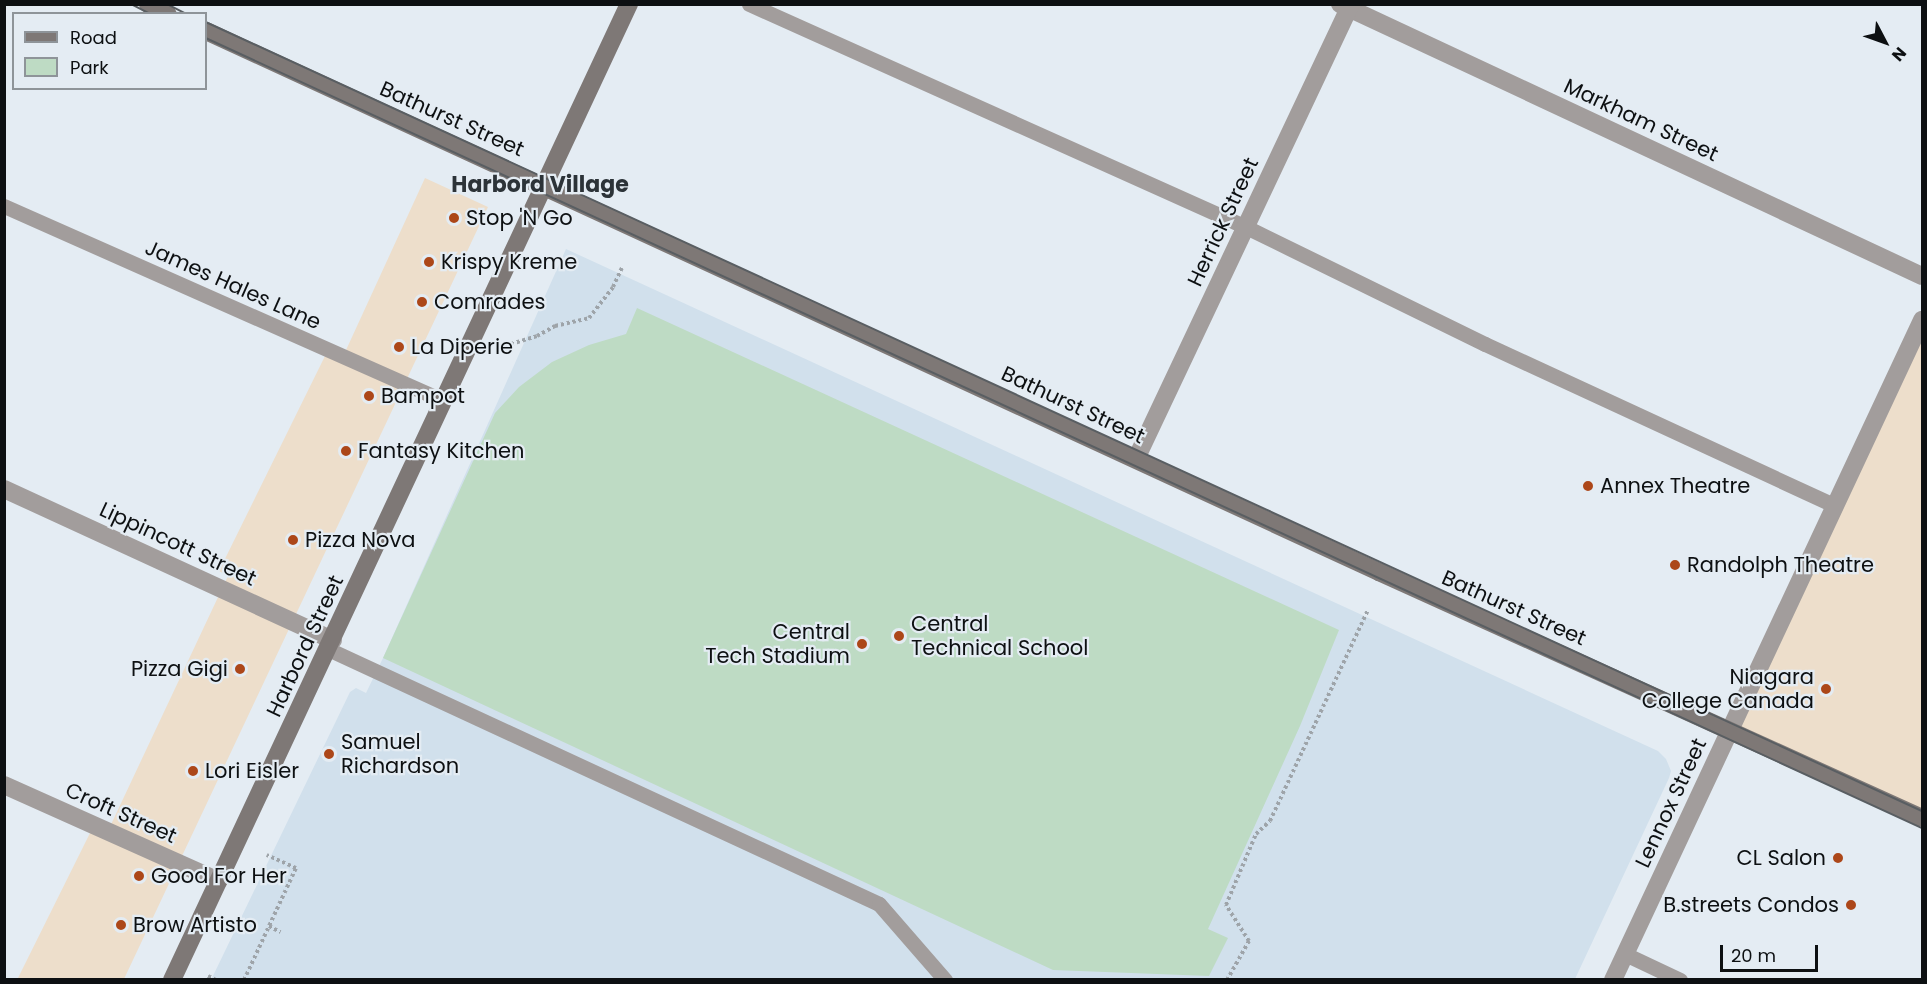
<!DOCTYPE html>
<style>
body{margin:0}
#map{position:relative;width:1927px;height:984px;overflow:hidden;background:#e4ecf3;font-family:Poppins,sans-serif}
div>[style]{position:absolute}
.commercial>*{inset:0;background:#eddecb}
.built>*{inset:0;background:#d1e0ec}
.green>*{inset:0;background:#bedbc4}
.path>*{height:4px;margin-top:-2px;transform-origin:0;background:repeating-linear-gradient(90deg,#9ea4a9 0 3px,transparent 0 6px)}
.lane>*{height:15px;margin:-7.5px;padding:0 7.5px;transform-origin:7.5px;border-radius:7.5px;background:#a29d9c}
.street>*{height:18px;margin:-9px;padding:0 9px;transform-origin:9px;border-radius:9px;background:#a29d9c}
.secondary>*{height:18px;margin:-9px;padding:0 9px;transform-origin:9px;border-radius:9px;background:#7e7876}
.tram>*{height:1.5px;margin:-0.75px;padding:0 0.75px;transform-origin:0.75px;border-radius:0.75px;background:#595e62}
.dots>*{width:16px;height:16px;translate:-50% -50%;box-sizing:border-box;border:3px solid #e4ecf3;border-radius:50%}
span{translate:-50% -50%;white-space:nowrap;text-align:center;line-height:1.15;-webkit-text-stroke:4.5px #e4ecf3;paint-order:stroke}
.street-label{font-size:21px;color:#0d1012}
.poi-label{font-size:21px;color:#0d1012}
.left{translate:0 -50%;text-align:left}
.right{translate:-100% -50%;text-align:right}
.neighbourhood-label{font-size:22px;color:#2c3338;font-weight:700}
.frame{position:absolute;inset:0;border:6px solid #0d1012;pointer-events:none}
.legend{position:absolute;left:12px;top:12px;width:195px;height:78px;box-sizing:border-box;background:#e4ecf3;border:2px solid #8e9499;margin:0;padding:8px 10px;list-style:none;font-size:18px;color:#0d1012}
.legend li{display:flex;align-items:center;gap:12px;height:30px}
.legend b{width:30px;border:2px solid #8e9499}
.north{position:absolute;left:1855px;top:12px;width:60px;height:60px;-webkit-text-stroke:4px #e4ecf3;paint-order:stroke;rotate:131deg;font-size:16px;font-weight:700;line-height:24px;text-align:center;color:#0d1012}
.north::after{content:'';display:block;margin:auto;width:21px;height:27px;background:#0d1012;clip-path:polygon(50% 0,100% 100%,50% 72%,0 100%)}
.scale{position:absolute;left:1720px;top:945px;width:98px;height:27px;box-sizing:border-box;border:3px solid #0d1012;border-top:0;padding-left:8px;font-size:18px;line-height:21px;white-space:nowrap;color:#0d1012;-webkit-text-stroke:4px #e4ecf3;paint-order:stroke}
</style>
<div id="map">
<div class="commercial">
<div style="clip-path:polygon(425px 178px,488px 207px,124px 979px,17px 980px,93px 827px,107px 833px,228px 576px,219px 571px,326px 354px,341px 361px)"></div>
<div style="clip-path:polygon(1922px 320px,1922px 818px,1730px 730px)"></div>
</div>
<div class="built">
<div style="clip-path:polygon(566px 249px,1658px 751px,1666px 759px,1671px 771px,1669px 778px,1575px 979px,211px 980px,350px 692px,356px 688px,366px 693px,383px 658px)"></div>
</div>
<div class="green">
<div style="clip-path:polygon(637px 308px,1339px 630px,1300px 726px,1208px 929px,1228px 938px,1209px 976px,1053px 970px,383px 658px,495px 413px,519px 387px,552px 362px,589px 345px,626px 334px)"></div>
</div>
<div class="path">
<div style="left:511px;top:344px;width:27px;rotate:-17deg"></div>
<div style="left:537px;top:336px;width:21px;rotate:-29deg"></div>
<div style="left:555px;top:326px;width:35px;rotate:-13deg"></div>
<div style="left:589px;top:318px;width:39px;rotate:-52deg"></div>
<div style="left:613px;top:287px;width:21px;rotate:-65deg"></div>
<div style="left:269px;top:926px;width:13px;rotate:29deg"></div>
<div style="left:208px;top:976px;width:9px;rotate:27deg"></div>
<div style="left:244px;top:980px;width:123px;rotate:-65.1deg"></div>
<div style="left:296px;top:868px;width:32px;rotate:-156deg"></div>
<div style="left:1227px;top:980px;width:45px;rotate:-60.6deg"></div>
<div style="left:1249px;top:941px;width:43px;rotate:-122.6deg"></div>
<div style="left:1226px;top:905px;width:77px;rotate:-67.1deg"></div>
<div style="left:1256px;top:834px;width:19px;rotate:-43deg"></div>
<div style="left:1270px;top:821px;width:233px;rotate:-65.1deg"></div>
</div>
<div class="lane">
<div style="left:749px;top:4px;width:545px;rotate:24.17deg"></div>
<div style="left:1246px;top:227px;width:266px;rotate:26.1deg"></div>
<div style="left:1485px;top:344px;width:386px;rotate:24.8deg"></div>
<div style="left:4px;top:206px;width:481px;rotate:23.9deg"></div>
<div style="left:328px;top:649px;width:607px;rotate:24.83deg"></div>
<div style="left:879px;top:904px;width:101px;rotate:49deg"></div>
<div style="left:1625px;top:954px;width:61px;rotate:25.3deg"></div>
</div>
<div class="street">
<div style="left:1340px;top:4px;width:642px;rotate:25.05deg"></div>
<div style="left:1136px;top:459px;width:503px;rotate:-64.71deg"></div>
<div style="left:4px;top:489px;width:362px;rotate:24.7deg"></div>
<div style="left:4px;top:785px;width:235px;rotate:24.1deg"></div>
<div style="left:1613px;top:980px;width:729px;rotate:-64.91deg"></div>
</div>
<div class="secondary">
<div style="left:148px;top:4px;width:22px;rotate:27deg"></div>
<div style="left:206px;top:31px;width:1292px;rotate:24.76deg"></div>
<div style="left:1379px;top:572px;width:596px;rotate:24.37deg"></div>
<div style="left:172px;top:980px;width:1078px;rotate:-64.91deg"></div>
</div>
<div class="tram">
<div style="left:131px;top:4px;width:22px;rotate:27deg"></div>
<div style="left:167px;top:4px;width:22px;rotate:27deg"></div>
<div style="left:206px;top:22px;width:1889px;rotate:24.69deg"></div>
<div style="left:206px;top:38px;width:1889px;rotate:24.72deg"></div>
</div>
<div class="dots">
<div style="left:454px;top:218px;background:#ac4719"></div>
<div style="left:429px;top:262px;background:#ac4719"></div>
<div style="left:422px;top:302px;background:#ac4719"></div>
<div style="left:399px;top:347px;background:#ac4719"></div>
<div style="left:369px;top:396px;background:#ac4719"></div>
<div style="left:346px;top:451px;background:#ac4719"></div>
<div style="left:1588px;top:486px;background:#ac4719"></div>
<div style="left:293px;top:540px;background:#ac4719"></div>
<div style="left:1675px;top:565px;background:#ac4719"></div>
<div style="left:899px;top:636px;background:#ac4719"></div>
<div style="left:862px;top:644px;background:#ac4719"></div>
<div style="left:240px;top:669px;background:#ac4719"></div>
<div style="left:1826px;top:689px;background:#ac4719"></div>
<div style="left:329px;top:754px;background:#ac4719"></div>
<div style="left:193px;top:771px;background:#ac4719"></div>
<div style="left:1838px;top:858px;background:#ac4719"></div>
<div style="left:139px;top:876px;background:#ac4719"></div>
<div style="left:1851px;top:905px;background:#ac4719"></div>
<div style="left:121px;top:925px;background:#ac4719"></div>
</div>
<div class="street-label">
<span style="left:452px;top:119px;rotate:24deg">Bathurst Street</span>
<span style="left:1641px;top:120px;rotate:25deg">Markham Street</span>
<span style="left:1223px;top:222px;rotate:-65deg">Herrick Street</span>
<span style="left:233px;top:285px;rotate:24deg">James Hales Lane</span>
<span style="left:1073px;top:405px;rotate:25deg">Bathurst Street</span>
<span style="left:178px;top:544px;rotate:25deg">Lippincott Street</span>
<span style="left:1514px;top:608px;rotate:24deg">Bathurst Street</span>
<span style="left:305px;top:646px;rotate:-65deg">Harbord Street</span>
<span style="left:1671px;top:803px;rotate:-65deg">Lennox Street</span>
<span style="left:121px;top:813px;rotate:24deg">Croft Street</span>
</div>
<div class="poi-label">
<span class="left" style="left:466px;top:218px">Stop 'N Go</span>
<span class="left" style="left:441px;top:262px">Krispy Kreme</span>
<span class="left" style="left:434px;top:302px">Comrades</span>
<span class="left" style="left:411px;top:347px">La Diperie</span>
<span class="left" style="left:381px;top:396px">Bampot</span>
<span class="left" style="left:358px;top:451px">Fantasy Kitchen</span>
<span class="left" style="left:1600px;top:486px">Annex Theatre</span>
<span class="left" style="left:305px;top:540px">Pizza Nova</span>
<span class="left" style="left:1687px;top:565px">Randolph Theatre</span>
<span class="left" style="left:911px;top:636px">Central<br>Technical School</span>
<span class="right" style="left:850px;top:644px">Central<br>Tech Stadium</span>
<span class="right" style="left:228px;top:669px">Pizza Gigi</span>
<span class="right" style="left:1814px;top:689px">Niagara<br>College Canada</span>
<span class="left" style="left:341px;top:754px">Samuel<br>Richardson</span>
<span class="left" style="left:205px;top:771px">Lori Eisler</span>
<span class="right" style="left:1826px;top:858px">CL Salon</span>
<span class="left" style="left:151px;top:876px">Good For Her</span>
<span class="right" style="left:1839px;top:905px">B.streets Condos</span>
<span class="left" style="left:133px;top:925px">Brow Artisto</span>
</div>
<div class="neighbourhood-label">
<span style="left:540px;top:185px">Harbord Village</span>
</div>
<div class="frame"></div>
<ul class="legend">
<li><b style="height:8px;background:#7e7876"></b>Road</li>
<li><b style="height:16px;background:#bedbc4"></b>Park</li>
</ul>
<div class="north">N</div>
<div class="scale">20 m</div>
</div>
